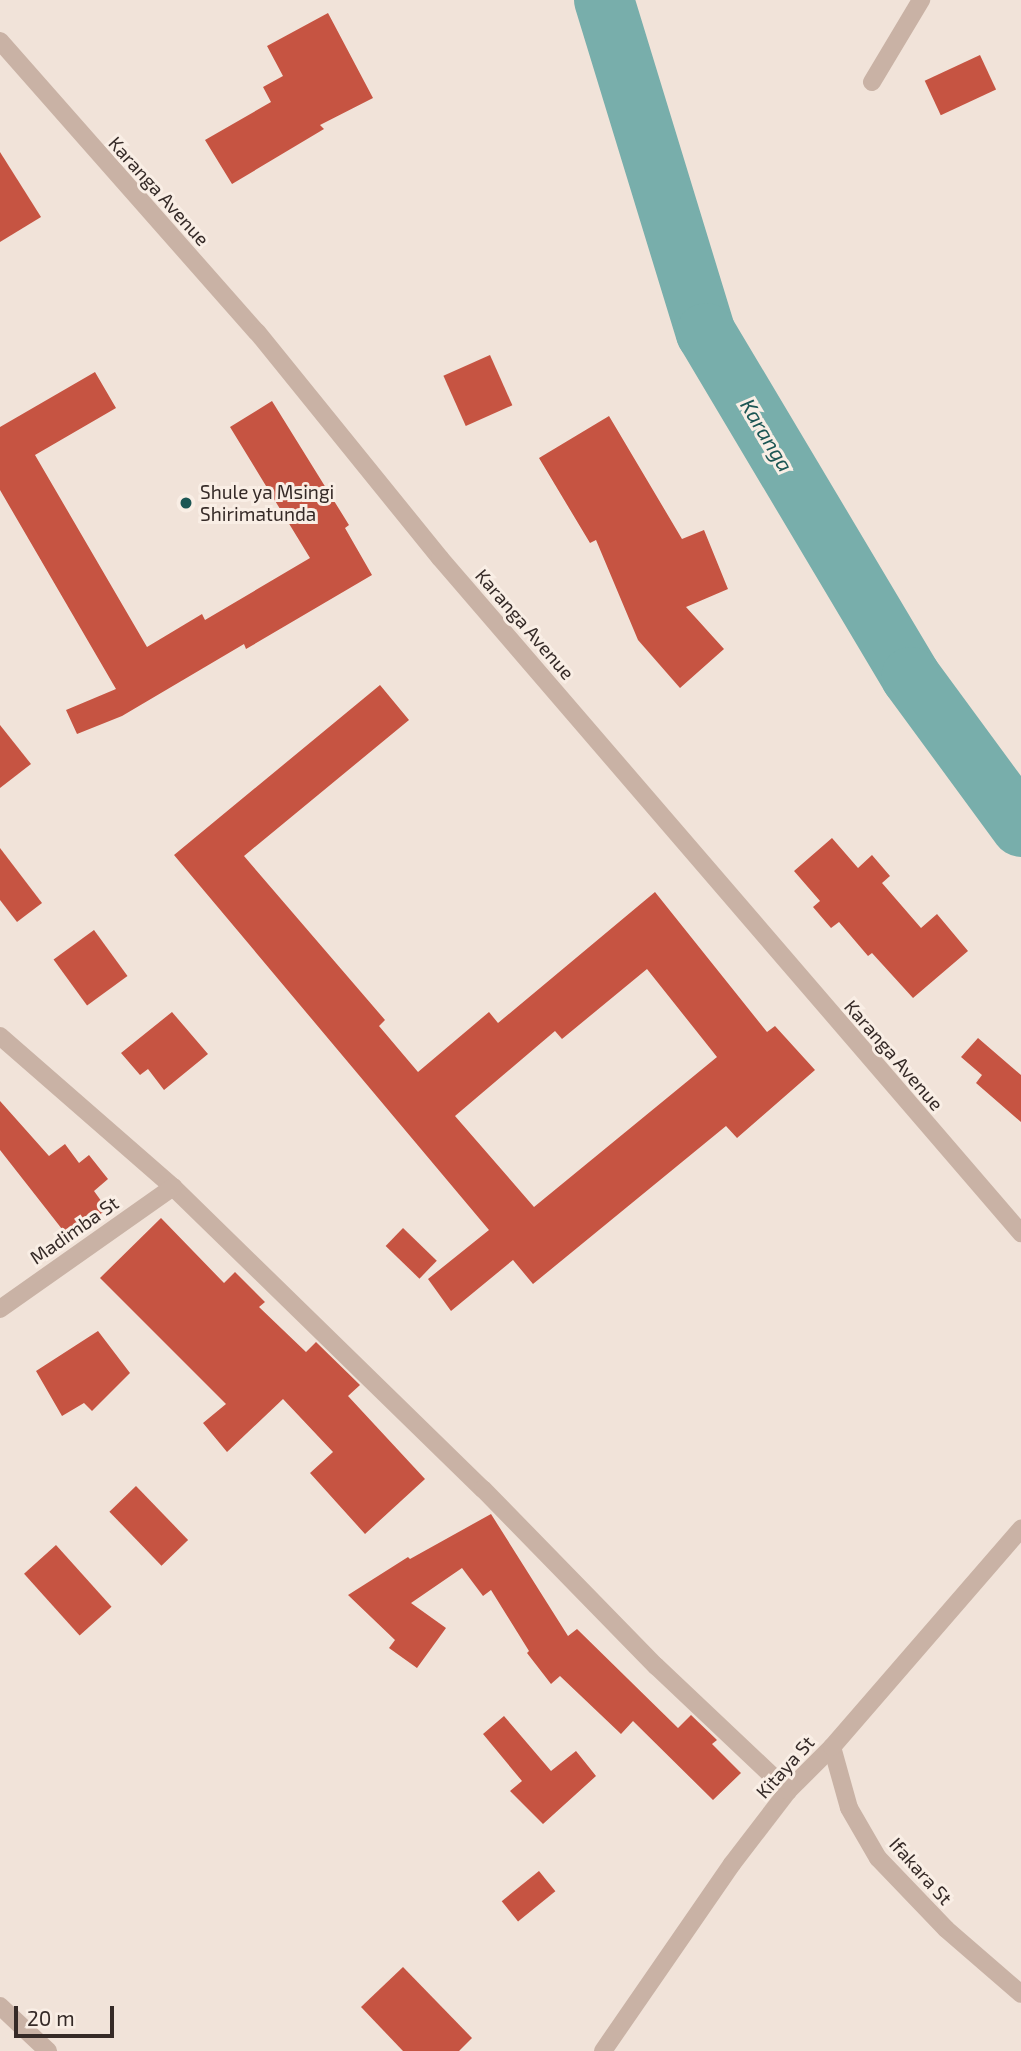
<!DOCTYPE html>
<style>
body{margin:0}
#map{position:relative;width:1021px;height:2051px;overflow:hidden;background:#f1e3d9;font-family:"Exo 2",sans-serif}
div>[style]{position:absolute}
.river>*{height:60px;margin:-30px;padding:0 30px;transform-origin:30px;border-radius:30px;background:#78aeab}
.building>*{inset:0;background:#c65442;transform-origin:0 0}
.street>*{height:18px;margin:-9px;padding:0 9px;transform-origin:9px;border-radius:9px;background:#c9b2a5}
.dots>*{width:19px;height:19px;translate:-50% -50%;box-sizing:border-box;border:4px solid #f9eee5;border-radius:50%}
span{translate:-50% -50%;white-space:nowrap;text-align:center;line-height:1.15;-webkit-text-stroke:6px #f9eee5;paint-order:stroke}
.street-label{font-size:19px;color:#352a27}
.poi-label{font-size:19px;color:#352a27}
.left{translate:0 -50%;text-align:left}
.water-label{font-size:21px;color:#1c5654;font-style:italic}
.scale{position:absolute;left:14px;top:2006px;width:100px;height:32px;box-sizing:border-box;border:4px solid #352a27;border-top:0;padding-left:9px;font-size:21px;line-height:24px;white-space:nowrap;color:#352a27;-webkit-text-stroke:5px #f9eee5;paint-order:stroke}
</style>
<div id="map">
<div class="river">
<div style="left:604px;top:0;width:348px;rotate:73deg"></div>
<div style="left:706px;top:333px;width:400px;rotate:59.2deg"></div>
<div style="left:911px;top:677px;width:186px;rotate:53.7deg"></div>
</div>
<div class="building">
<div style="clip-path:polygon(328px 13px,373px 98px,320px 125px,324px 129px,232px 184px,205px 140px,271px 102px,263px 87px,283px 76px,267px 46px)"></div>
<div style="left:980px;top:55px;width:38px;height:61px;rotate:65deg"></div>
<div style="clip-path:polygon(0 152px,41px 217px,0 242px)"></div>
<div style="left:490px;top:355px;width:55px;height:51px;rotate:66deg"></div>
<div style="clip-path:polygon(95px 372px,116px 408px,35px 455px,147px 647px,202px 614px,205px 620px,310px 558px,230px 427px,272px 401px,349px 525px,345px 528px,372px 575px,246px 649px,244px 644px,122px 716px,77px 734px,66px 710px,116px 689px,0 490px,0 427px)"></div>
<div style="clip-path:polygon(609px 416px,682px 539px,704px 530px,728px 589px,686px 607px,724px 649px,680px 688px,638px 640px,596px 540px,590px 543px,539px 458px)"></div>
<div style="clip-path:polygon(evenodd,380px 685px,409px 720px,244px 856px,385px 1020px,379px 1026px,418px 1072px,489px 1012px,498px 1023px,655px 892px,767px 1032px,775px 1026px,815px 1070px,737px 1138px,726px 1126px,533px 1284px,513px 1260px,451px 1311px,428px 1279px,489px 1230px,174px 855px,380px 685px,647px 969px,717px 1057px,534px 1207px,455px 1116px,555px 1031px,562px 1039px,647px 969px)"></div>
<div style="clip-path:polygon(0 725px,31px 764px,0 788px)"></div>
<div style="clip-path:polygon(832px 838px,858px 868px,872px 855px,890px 876px,882px 883px,921px 928px,937px 914px,968px 951px,913px 998px,872px 953px,868px 956px,839px 922px,831px 928px,813px 907px,820px 901px,794px 871px)"></div>
<div style="clip-path:polygon(0 848px,42px 903px,17px 922px,0 900px)"></div>
<div style="left:94px;top:930px;width:57px;height:50px;rotate:54deg"></div>
<div style="clip-path:polygon(172px 1012px,208px 1054px,164px 1090px,148px 1069px,140px 1075px,121px 1053px)"></div>
<div style="clip-path:polygon(978px 1038px,1021px 1075px,1021px 1122px,976px 1083px,982px 1075px,961px 1057px)"></div>
<div style="clip-path:polygon(0 1101px,49px 1156px,65px 1144px,79px 1163px,89px 1155px,108px 1179px,94px 1191px,107px 1209px,69px 1238px,0 1150px)"></div>
<div style="clip-path:polygon(161px 1218px,224px 1283px,235px 1272px,265px 1302px,259px 1307px,306px 1352px,316px 1342px,360px 1385px,348px 1396px,425px 1479px,365px 1534px,310px 1473px,333px 1452px,283px 1399px,227px 1452px,203px 1423px,226px 1404px,100px 1278px)"></div>
<div style="left:403px;top:1228px;width:47px;height:25px;rotate:44deg"></div>
<div style="clip-path:polygon(98px 1331px,130px 1373px,92px 1411px,84px 1403px,62px 1416px,36px 1371px)"></div>
<div style="left:136px;top:1486px;width:75px;height:37px;rotate:46deg"></div>
<div style="clip-path:polygon(491px 1514px,568px 1636px,577px 1629px,678px 1728px,691px 1715px,717px 1740px,712px 1744px,741px 1773px,713px 1800px,633px 1721px,621px 1734px,560px 1676px,551px 1684px,527px 1653px,529px 1651px,491px 1590px,483px 1596px,462px 1568px,411px 1603px,446px 1628px,417px 1668px,389px 1648px,395px 1640px,348px 1595px,408px 1557px,410px 1559px)"></div>
<div style="left:56px;top:1545px;width:83px;height:43px;rotate:48deg"></div>
<div style="clip-path:polygon(504px 1716px,551px 1771px,576px 1751px,596px 1776px,543px 1824px,510px 1791px,522px 1781px,483px 1734px)"></div>
<div style="left:539px;top:1871px;width:26px;height:48px;rotate:51deg"></div>
<div style="clip-path:polygon(403px 1967px,472px 2038px,459px 2051px,403px 2051px,361px 2007px)"></div>
</div>
<div class="street">
<div style="left:0;top:41px;width:388px;rotate:48.6deg"></div>
<div style="left:257px;top:332px;width:291px;rotate:51deg"></div>
<div style="left:440px;top:558px;width:891px;rotate:49.28deg"></div>
<div style="left:872px;top:82px;width:96px;rotate:-59.1deg"></div>
<div style="left:0;top:1036px;width:230px;rotate:41.1deg"></div>
<div style="left:173px;top:1187px;width:433px;rotate:44.3deg"></div>
<div style="left:483px;top:1489px;width:248px;rotate:45.7deg"></div>
<div style="left:656px;top:1666px;width:182px;rotate:43.4deg"></div>
<div style="left:0;top:1309px;width:212px;rotate:-35.2deg"></div>
<div style="left:832px;top:1747px;width:63px;rotate:74.4deg"></div>
<div style="left:849px;top:1808px;width:58px;rotate:59.9deg"></div>
<div style="left:878px;top:1858px;width:98px;rotate:46.2deg"></div>
<div style="left:946px;top:1929px;width:99px;rotate:40.9deg"></div>
<div style="left:0;top:2006px;width:66px;rotate:43.2deg"></div>
<div style="left:603px;top:2051px;width:227px;rotate:-55.4deg"></div>
<div style="left:732px;top:1864px;width:92px;rotate:-52.5deg"></div>
<div style="left:788px;top:1791px;width:62px;rotate:-45deg"></div>
<div style="left:832px;top:1747px;width:289px;rotate:-49.1deg"></div>
</div>
<div class="dots">
<div style="left:186px;top:503px;background:#1c5654"></div>
</div>
<div class="street-label">
<span style="left:159px;top:191px;rotate:48deg">Karanga Avenue</span>
<span style="left:525px;top:624px;rotate:49deg">Karanga Avenue</span>
<span style="left:894px;top:1055px;rotate:49deg">Karanga Avenue</span>
<span style="left:74px;top:1230px;rotate:-35deg">Madimba St</span>
<span style="left:785px;top:1767px;rotate:-48deg">Kitaya St</span>
<span style="left:921px;top:1871px;rotate:48deg">Ifakara St</span>
</div>
<div class="poi-label">
<span class="left" style="left:200px;top:503px">Shule ya Msingi<br>Shirimatunda</span>
</div>
<div class="water-label">
<span style="left:767px;top:435px;rotate:59deg">Karanga</span>
</div>
<div class="scale">20 m</div>
</div>
